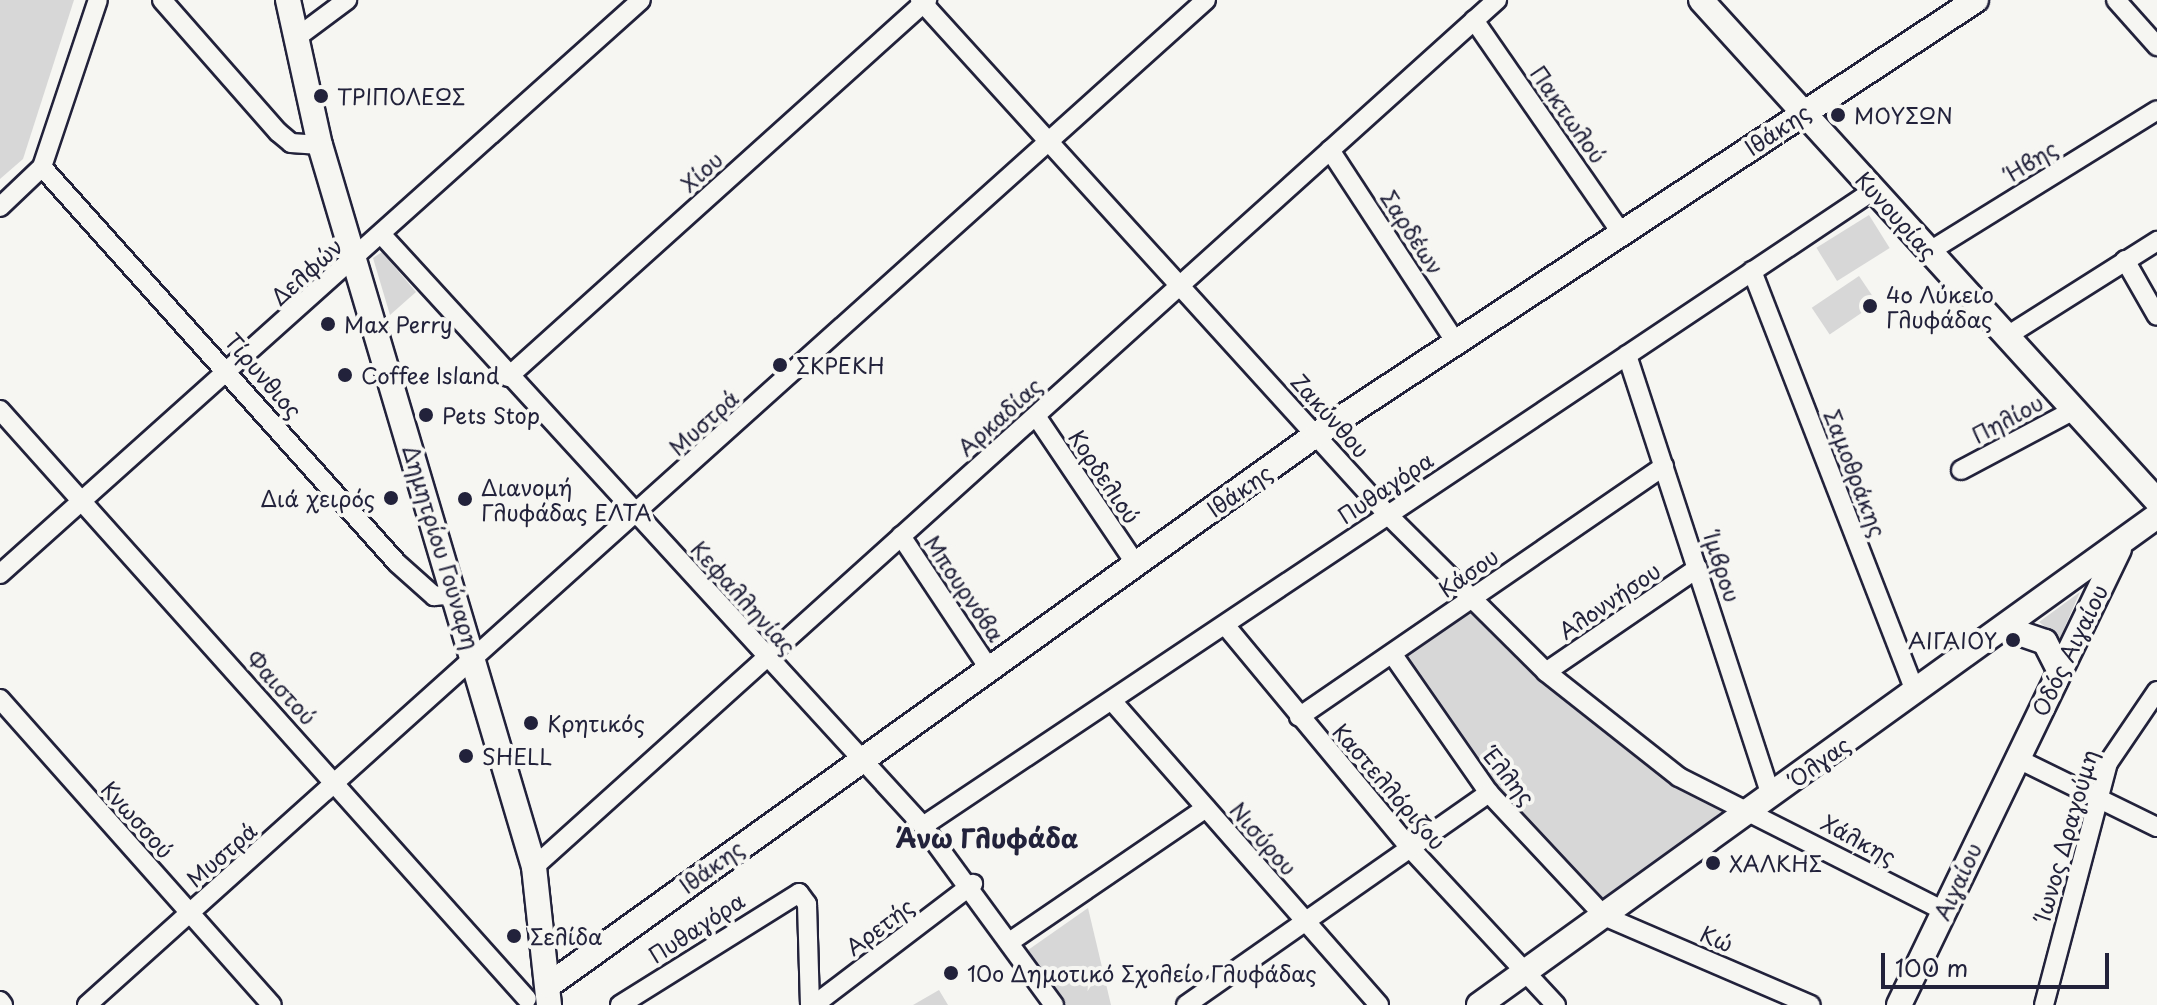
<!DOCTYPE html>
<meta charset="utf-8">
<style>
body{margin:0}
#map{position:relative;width:2157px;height:1005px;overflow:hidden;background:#f6f6f2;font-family:"Playpen Sans",sans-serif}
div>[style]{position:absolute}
.green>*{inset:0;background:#d7d7d7;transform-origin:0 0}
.roads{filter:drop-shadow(2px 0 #22223b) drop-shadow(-2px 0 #22223b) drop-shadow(0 2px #22223b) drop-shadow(0 -2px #22223b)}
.street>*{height:18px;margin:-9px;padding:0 9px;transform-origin:9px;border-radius:9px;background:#f6f6f2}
.secondary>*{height:24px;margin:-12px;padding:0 12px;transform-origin:12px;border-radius:12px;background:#f6f6f2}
.dots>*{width:22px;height:22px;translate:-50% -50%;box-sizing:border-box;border:4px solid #f6f6f2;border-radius:50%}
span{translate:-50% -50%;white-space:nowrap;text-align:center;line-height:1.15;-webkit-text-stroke:8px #f6f6f2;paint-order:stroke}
.poi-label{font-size:22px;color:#22223b}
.left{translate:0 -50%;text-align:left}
.right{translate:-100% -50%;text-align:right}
.street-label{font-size:22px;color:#22223b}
.quarter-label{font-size:26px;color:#22223b;font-weight:700}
.scale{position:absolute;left:1881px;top:953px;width:228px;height:36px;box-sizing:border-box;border:4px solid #22223b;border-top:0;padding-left:10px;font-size:24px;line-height:28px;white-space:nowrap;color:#22223b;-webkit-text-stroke:6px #f6f6f2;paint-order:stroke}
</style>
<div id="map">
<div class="green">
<div style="clip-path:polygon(0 0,74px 0,23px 159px,0 179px)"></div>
<div style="left:1869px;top:215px;width:39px;height:62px;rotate:58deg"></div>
<div style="clip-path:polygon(382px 252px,416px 292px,390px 315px,373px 258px)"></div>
<div style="left:1859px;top:276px;width:32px;height:57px;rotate:56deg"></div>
<div style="clip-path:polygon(2080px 592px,2060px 638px,2039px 622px)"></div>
<div style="clip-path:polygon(1470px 606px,1740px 814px,1609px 909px,1501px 794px,1402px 654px)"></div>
<div style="clip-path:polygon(1088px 908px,1111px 1005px,1062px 1005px,1028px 950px)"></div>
<div style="clip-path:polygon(939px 990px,948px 1005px,913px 1005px)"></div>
</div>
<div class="roads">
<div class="street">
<div style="left:162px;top:0;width:176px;rotate:48.7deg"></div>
<div style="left:278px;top:132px;width:17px;rotate:40deg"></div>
<div style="left:291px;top:143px;width:29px;rotate:4deg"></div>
<div style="left:920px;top:0;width:694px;rotate:47.74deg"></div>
<div style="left:1387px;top:514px;width:224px;rotate:44.8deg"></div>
<div style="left:1546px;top:672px;width:169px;rotate:38.3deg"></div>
<div style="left:1679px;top:777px;width:297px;rotate:26.8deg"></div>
<div style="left:2116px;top:0;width:62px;rotate:48.3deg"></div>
<div style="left:1474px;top:20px;width:262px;rotate:55.3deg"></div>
<div style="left:296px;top:38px;width:64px;rotate:-36.7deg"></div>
<div style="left:1330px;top:150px;width:228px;rotate:56.8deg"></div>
<div style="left:42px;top:167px;width:532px;rotate:48.12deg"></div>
<div style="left:397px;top:563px;width:50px;rotate:41.7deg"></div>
<div style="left:434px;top:596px;width:23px;rotate:-5deg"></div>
<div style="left:0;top:207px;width:58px;rotate:-43.6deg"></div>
<div style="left:42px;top:167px;width:176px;rotate:-71.5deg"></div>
<div style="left:381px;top:234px;width:803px;rotate:47.52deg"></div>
<div style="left:923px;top:826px;width:222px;rotate:53.8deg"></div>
<div style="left:1930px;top:251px;width:267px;rotate:-31.8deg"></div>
<div style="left:2125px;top:260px;width:64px;rotate:60.3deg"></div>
<div style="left:1752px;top:271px;width:451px;rotate:68.8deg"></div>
<div style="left:2007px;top:336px;width:178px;rotate:-32.3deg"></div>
<div style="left:1627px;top:355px;width:463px;rotate:71.9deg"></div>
<div style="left:508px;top:377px;width:564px;rotate:-41.98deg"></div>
<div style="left:0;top:410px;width:790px;rotate:48.18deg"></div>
<div style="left:1036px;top:416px;width:177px;rotate:56deg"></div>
<div style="left:1961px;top:470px;width:128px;rotate:-28deg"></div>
<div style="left:901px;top:536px;width:157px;rotate:56.4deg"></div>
<div style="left:0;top:574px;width:860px;rotate:-41.84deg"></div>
<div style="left:1225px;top:625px;width:291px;rotate:50.3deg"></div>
<div style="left:1411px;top:849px;width:213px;rotate:47.1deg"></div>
<div style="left:1393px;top:655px;width:168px;rotate:55.2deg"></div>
<div style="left:1489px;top:793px;width:168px;rotate:46.9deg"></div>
<div style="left:1604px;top:916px;width:225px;rotate:23.3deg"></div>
<div style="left:1546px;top:672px;width:184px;rotate:-34.4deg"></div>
<div style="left:0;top:699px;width:409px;rotate:48.4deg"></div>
<div style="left:1113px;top:702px;width:403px;rotate:48.7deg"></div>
<div style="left:1299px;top:717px;width:443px;rotate:-34.5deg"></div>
<div style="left:2016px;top:758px;width:157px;rotate:26.1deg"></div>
<div style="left:923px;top:826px;width:1144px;rotate:-33.77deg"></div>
<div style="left:534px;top:867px;width:1296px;rotate:-42deg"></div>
<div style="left:1011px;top:941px;width:236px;rotate:-34.3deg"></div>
<div style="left:0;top:1001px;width:5px;rotate:53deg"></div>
<div style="left:87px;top:1005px;width:1504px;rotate:-41.93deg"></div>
<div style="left:620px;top:1005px;width:211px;rotate:-32deg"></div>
<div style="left:799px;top:893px;width:14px;rotate:54deg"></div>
<div style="left:807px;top:904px;width:101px;rotate:88.3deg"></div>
<div style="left:814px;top:1005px;width:200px;rotate:-37.3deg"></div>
<div style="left:1186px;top:1005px;width:370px;rotate:-35deg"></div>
<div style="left:2044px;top:1005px;width:250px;rotate:-75.2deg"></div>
<div style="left:2108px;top:763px;width:87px;rotate:-55.8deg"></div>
</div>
<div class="secondary">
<div style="left:288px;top:0;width:148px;rotate:77.6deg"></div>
<div style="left:320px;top:145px;width:753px;rotate:73.49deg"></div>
<div style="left:534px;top:867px;width:139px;rotate:83.8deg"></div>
<div style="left:1701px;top:0;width:677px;rotate:47.69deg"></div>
<div style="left:2004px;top:628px;width:43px;rotate:18.9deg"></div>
<div style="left:2045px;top:642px;width:30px;rotate:63deg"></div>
<div style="left:549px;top:985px;width:945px;rotate:-35.66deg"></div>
<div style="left:1317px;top:434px;width:789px;rotate:-33.37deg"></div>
<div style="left:1479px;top:1005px;width:836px;rotate:-35.8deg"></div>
<div style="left:1899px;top:1005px;width:506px;rotate:-64.24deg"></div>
</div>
</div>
<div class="dots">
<div style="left:321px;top:96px;background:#22223b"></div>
<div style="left:1838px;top:115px;background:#22223b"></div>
<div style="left:1870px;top:306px;background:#22223b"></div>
<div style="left:328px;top:324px;background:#22223b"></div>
<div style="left:780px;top:365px;background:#22223b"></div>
<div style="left:345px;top:375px;background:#22223b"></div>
<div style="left:426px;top:415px;background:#22223b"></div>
<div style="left:391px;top:498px;background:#22223b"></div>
<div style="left:465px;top:499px;background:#22223b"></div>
<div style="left:2013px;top:640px;background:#22223b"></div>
<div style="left:531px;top:723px;background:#22223b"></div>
<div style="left:466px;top:756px;background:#22223b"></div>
<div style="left:1713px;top:863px;background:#22223b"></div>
<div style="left:514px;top:936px;background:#22223b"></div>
<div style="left:951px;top:973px;background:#22223b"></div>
</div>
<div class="poi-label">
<span class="left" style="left:337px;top:96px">ΤΡΙΠΟΛΕΩΣ</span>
<span class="left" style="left:1854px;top:115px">ΜΟΥΣΩΝ</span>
<span class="left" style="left:1886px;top:306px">4ο Λύκειο<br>Γλυφάδας</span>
<span class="left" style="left:344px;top:324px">Max Perry</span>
<span class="left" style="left:796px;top:365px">ΣΚΡΕΚΗ</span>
<span class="left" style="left:361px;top:375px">Coffee Island</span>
<span class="left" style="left:442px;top:415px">Pets Stop</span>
<span class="left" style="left:481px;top:499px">Διανομή<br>Γλυφάδας ΕΛΤΑ</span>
<span class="right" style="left:375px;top:498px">Διά χειρός</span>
<span class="right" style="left:1997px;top:640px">ΑΙΓΑΙΟΥ</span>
<span class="left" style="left:547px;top:723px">Κρητικός</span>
<span class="left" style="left:482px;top:756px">SHELL</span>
<span class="left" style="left:1729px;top:863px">ΧΑΛΚΗΣ</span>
<span class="left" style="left:530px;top:936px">Σελίδα</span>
<span class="left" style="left:967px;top:973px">10o Δημοτικό Σχολείο Γλυφάδας</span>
</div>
<div class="street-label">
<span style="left:1569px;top:114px;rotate:55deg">Πακτωλού</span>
<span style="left:1777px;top:129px;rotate:-34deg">Ιθάκης</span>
<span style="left:2031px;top:160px;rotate:-32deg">Ήβης</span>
<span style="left:701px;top:171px;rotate:-42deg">Χίου</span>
<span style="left:1897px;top:215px;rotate:48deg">Κυνουρίας</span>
<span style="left:1413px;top:232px;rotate:57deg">Σαρδέων</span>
<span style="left:306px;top:271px;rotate:-42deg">Δελφών</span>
<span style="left:264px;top:375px;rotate:49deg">Τίρυνθιος</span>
<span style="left:1331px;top:415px;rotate:48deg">Ζακύνθου</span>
<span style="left:999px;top:416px;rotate:-42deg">Αρκαδίας</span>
<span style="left:2007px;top:418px;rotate:-28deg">Πηλίου</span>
<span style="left:703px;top:422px;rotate:-42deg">Μυστρά</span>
<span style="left:1856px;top:473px;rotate:69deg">Σαμοθράκης</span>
<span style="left:1105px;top:476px;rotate:56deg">Κορδελιού</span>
<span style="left:1385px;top:487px;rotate:-34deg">Πυθαγόρα</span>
<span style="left:1239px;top:490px;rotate:-35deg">Ιθάκης</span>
<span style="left:442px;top:547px;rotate:73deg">Δημητρίου Γούναρη</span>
<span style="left:1723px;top:567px;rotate:72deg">Ίμβρου</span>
<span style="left:1468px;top:572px;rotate:-35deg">Κάσου</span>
<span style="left:965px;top:588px;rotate:56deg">Μπουρνόβα</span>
<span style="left:744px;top:597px;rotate:48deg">Κεφαλληνίας</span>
<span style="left:1609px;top:600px;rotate:-34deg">Αλοννήσου</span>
<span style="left:2069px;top:650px;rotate:-64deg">Οδóς Αιγαίου</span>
<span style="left:282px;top:687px;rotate:48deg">Φαιστού</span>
<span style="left:1819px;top:761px;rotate:-36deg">Όλγας</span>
<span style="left:1510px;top:776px;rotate:51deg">Έλλης</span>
<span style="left:1390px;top:786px;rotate:49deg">Καστελλόριζου</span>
<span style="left:138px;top:819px;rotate:48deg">Κνωσσού</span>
<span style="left:2065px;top:835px;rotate:-74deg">Ίωνος Δραγούμη</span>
<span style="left:1264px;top:838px;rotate:49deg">Νισύρου</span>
<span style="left:1859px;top:839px;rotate:28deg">Χάλκης</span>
<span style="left:221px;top:854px;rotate:-41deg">Μυστρά</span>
<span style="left:711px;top:866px;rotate:-36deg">Ιθάκης</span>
<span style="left:1957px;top:881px;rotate:-65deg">Αιγαίου</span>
<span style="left:879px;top:926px;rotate:-37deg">Αρετής</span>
<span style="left:696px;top:927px;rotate:-33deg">Πυθαγόρα</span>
<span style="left:1717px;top:938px;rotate:23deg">Κώ</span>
</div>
<div class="quarter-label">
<span style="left:987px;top:838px">Άνω Γλυφάδα</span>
</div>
<div class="scale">100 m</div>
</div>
